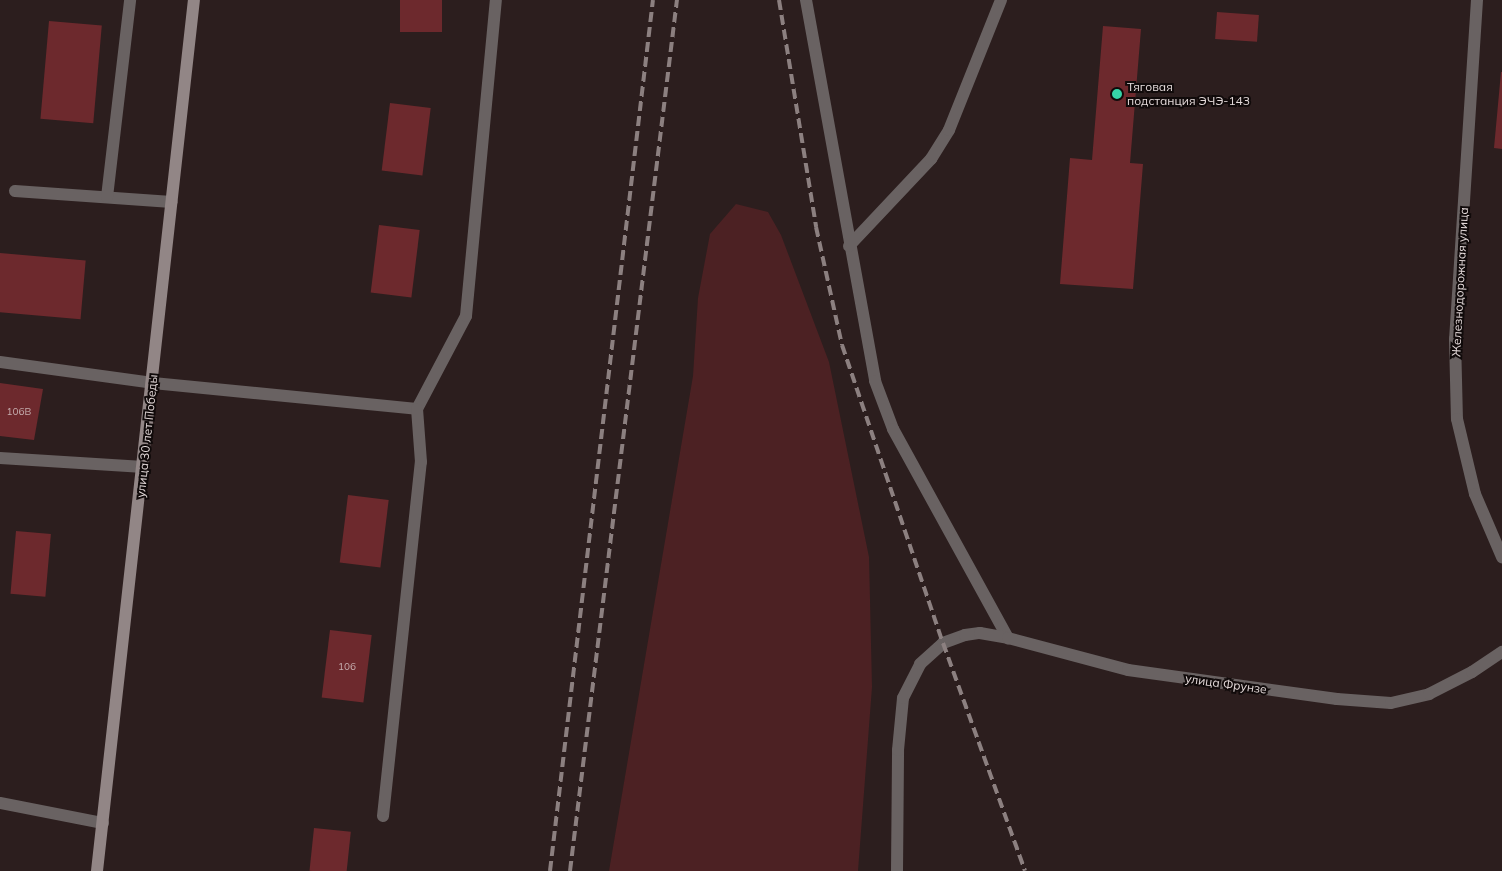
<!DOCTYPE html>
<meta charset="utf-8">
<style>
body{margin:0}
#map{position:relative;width:1502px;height:871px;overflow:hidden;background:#2c1e1e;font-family:Mulish,sans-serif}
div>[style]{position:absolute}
.green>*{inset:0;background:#4c2123}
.building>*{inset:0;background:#6d292d;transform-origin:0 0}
.service>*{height:12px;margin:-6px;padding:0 6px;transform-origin:6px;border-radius:6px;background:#696262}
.minor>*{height:12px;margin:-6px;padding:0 6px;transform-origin:6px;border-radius:6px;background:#696262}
.tertiary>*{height:12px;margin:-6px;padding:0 6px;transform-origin:6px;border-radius:6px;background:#696262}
.secondary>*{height:12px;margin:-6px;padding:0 6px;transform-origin:6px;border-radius:6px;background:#928686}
.rail>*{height:4px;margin-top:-2px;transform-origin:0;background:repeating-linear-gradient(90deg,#8c8080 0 10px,transparent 0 15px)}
.dots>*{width:14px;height:14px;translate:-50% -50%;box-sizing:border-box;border:2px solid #100a0a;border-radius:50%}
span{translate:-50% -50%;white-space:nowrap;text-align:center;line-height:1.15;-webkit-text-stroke:4px #100a0a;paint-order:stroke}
.number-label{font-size:10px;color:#c6aeaf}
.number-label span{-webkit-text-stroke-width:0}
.poi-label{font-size:12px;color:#e4dada}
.left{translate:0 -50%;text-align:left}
.street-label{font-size:12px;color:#e4dada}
</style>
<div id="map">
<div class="green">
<div style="clip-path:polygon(736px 204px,768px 212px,781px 235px,829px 362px,869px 557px,872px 687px,858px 871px,609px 871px,693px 376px,698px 298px,710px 234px)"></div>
</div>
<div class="building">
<div style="left:400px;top:0;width:42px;height:32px"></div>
<div style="left:1217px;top:12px;width:42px;height:27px;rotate:4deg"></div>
<div style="left:49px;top:21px;width:53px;height:98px;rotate:5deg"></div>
<div style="clip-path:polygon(1103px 26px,1141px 29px,1130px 163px,1143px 164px,1133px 289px,1060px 284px,1070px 158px,1092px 160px)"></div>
<div style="clip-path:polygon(1501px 72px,1502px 72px,1502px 149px,1494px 148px)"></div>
<div style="left:390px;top:103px;width:41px;height:68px;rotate:7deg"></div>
<div style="left:379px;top:225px;width:41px;height:68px;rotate:7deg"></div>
<div style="left:0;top:253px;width:86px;height:59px;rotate:5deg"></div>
<div style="clip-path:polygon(0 383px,43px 389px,34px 440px,0 436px)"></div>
<div style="left:348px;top:495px;width:41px;height:68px;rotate:7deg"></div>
<div style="left:16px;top:531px;width:35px;height:63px;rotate:5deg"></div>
<div style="left:330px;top:630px;width:42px;height:68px;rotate:7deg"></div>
<div style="left:314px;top:828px;width:37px;height:43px;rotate:6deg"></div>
</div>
<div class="service">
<div style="left:806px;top:0;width:387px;rotate:79.7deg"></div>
<div style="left:875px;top:381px;width:51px;rotate:69.4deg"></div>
<div style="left:893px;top:429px;width:239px;rotate:61.2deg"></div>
<div style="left:15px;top:191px;width:157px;rotate:4deg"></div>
<div style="left:107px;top:197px;width:198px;rotate:-83.3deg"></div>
<div style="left:849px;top:246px;width:120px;rotate:-46.7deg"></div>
<div style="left:931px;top:159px;width:34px;rotate:-58deg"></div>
<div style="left:949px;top:130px;width:140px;rotate:-68.2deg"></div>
<div style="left:0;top:362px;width:154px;rotate:7.8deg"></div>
<div style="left:153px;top:383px;width:265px;rotate:5.6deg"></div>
<div style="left:417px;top:409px;width:105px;rotate:-62.2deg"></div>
<div style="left:466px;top:316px;width:317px;rotate:-84.6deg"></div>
<div style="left:0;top:458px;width:144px;rotate:3.6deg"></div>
<div style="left:383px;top:816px;width:356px;rotate:-83.9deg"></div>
<div style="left:421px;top:462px;width:53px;rotate:-94.3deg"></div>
</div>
<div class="minor">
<div style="left:1477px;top:0;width:340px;rotate:93.7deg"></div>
<div style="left:1455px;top:339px;width:80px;rotate:88.6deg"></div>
<div style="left:1457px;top:419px;width:77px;rotate:76.5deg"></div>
<div style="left:1475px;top:494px;width:69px;rotate:66.8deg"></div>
<div style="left:0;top:803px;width:105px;rotate:11deg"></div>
</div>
<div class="tertiary">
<div style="left:897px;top:871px;width:121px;rotate:-89.5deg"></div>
<div style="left:898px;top:750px;width:52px;rotate:-84.5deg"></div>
<div style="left:903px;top:698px;width:38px;rotate:-63deg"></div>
<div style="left:920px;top:664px;width:31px;rotate:-42deg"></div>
<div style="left:943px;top:643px;width:23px;rotate:-20deg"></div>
<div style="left:965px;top:635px;width:15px;rotate:-8deg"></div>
<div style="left:980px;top:633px;width:28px;rotate:10deg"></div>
<div style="left:1008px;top:638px;width:124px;rotate:14.9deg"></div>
<div style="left:1128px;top:670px;width:211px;rotate:7.9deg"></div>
<div style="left:1337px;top:699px;width:54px;rotate:4.2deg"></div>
<div style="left:1391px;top:703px;width:39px;rotate:-13deg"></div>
<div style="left:1429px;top:694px;width:48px;rotate:-27.1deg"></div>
<div style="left:1472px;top:672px;width:36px;rotate:-34deg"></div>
</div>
<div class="secondary">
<div style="left:97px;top:871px;width:876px;rotate:-83.65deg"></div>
</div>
<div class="rail">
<div style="left:779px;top:0;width:230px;rotate:80.7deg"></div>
<div style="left:816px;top:227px;width:121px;rotate:77.6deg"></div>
<div style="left:842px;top:345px;width:315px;rotate:71.3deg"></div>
<div style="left:943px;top:643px;width:242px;rotate:70.2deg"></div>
<div style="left:550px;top:871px;width:877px;rotate:-83.26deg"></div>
<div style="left:570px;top:871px;width:878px;rotate:-83deg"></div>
</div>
<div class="dots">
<div style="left:1117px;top:94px;background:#35d4a7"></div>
</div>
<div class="number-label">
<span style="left:19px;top:412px">106В</span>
<span style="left:347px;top:667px">106</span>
</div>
<div class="poi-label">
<span class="left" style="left:1127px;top:94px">Тяговая<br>подстанция ЭЧЭ-143</span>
</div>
<div class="street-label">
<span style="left:1460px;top:282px;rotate:-87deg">Железнодорожная улица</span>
<span style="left:147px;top:436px;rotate:-84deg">улица 30 лет Победы</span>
<span style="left:1226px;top:684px;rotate:8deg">улица Фрунзе</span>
</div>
</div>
